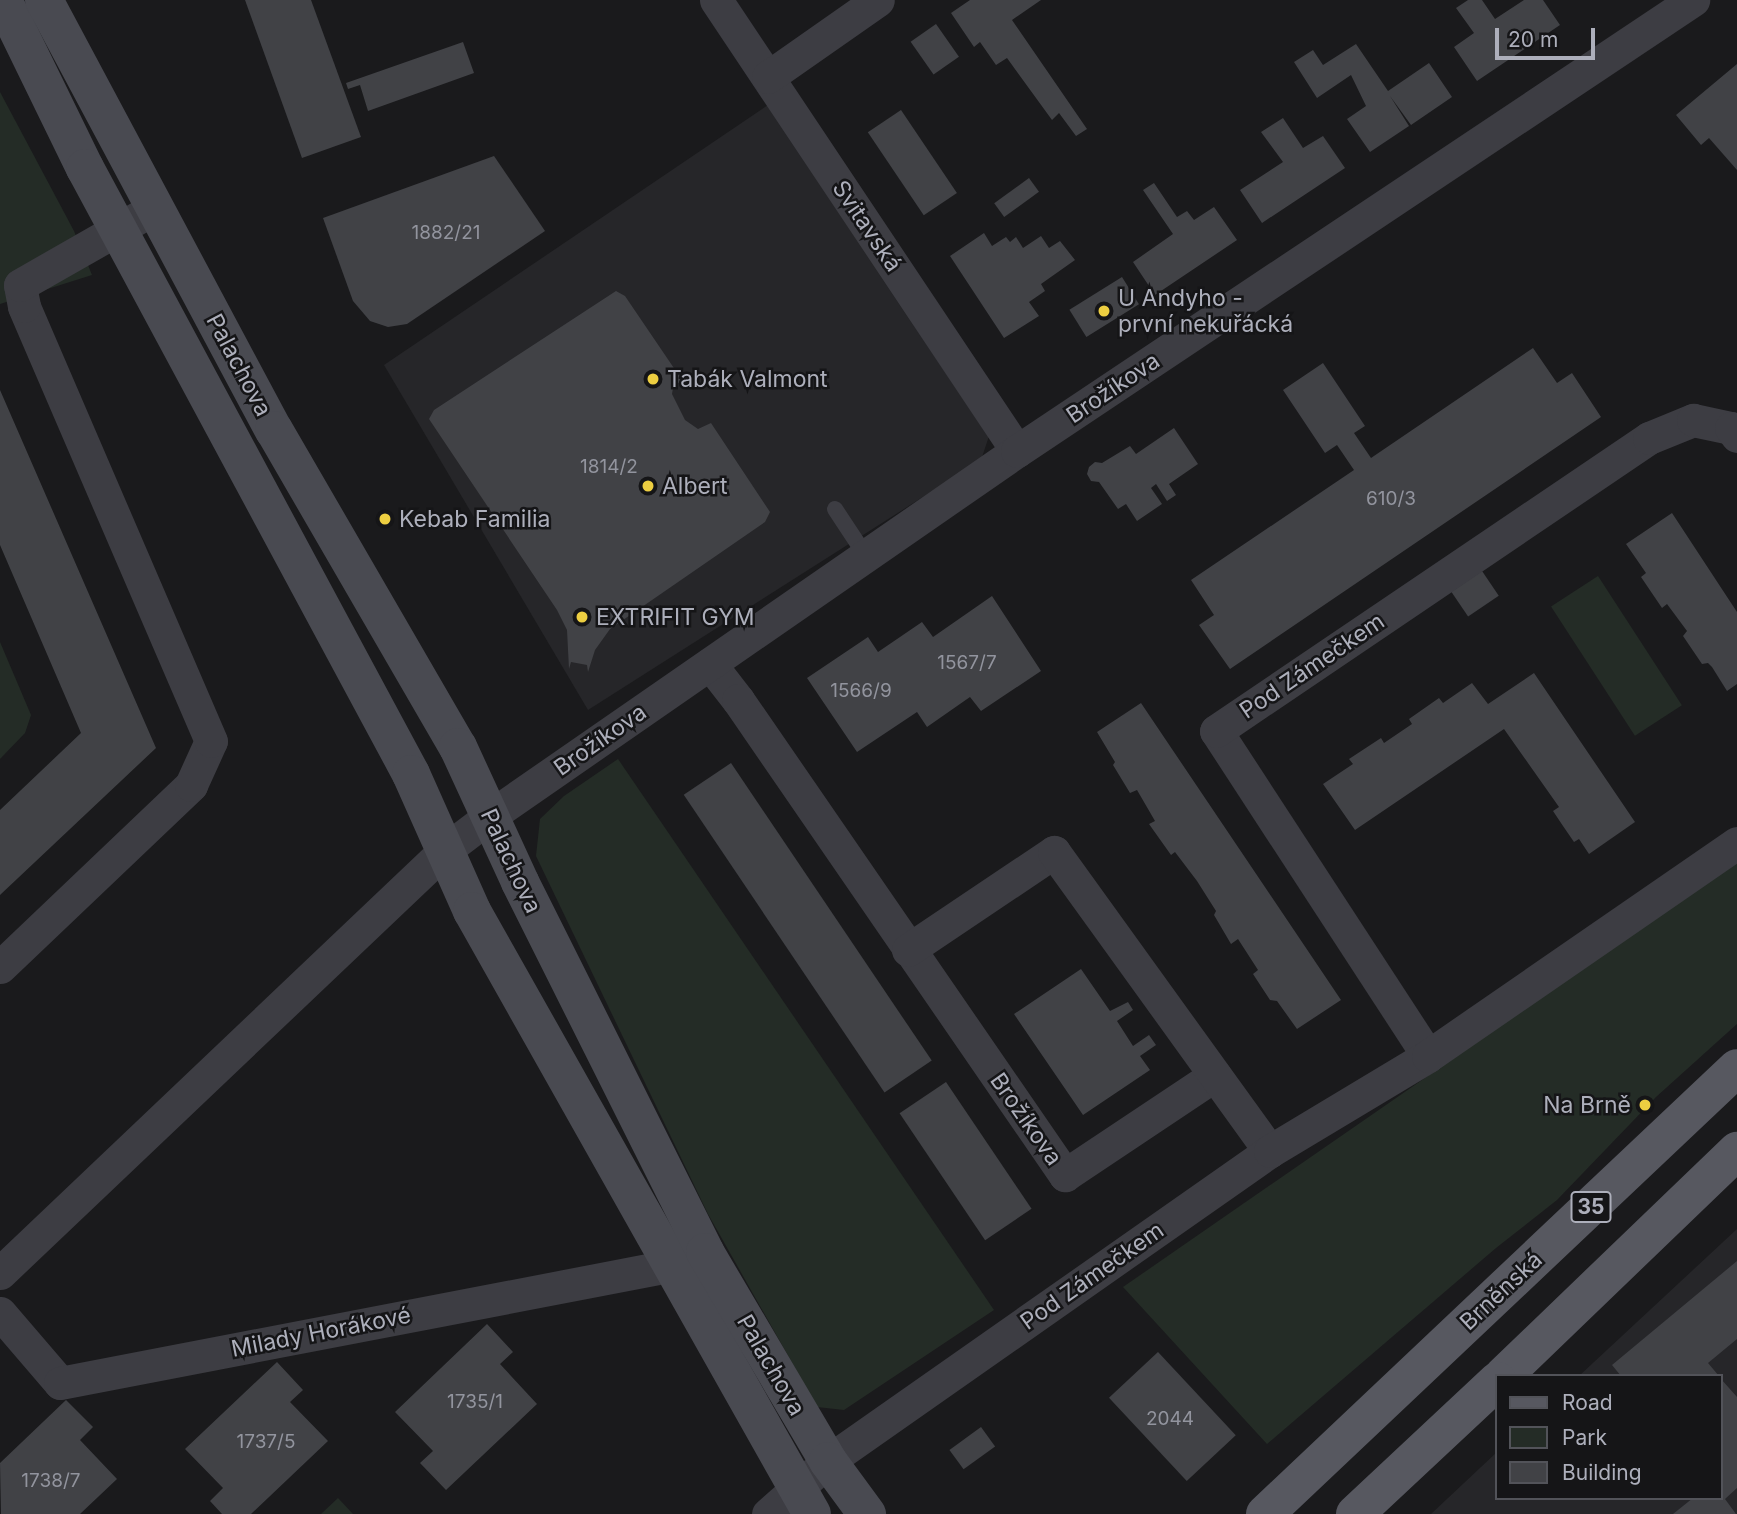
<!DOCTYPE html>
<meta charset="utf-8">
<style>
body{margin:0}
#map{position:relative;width:1737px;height:1514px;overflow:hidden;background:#1a1a1c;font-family:Inter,sans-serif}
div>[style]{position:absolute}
.built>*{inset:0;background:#262629}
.green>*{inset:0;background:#242c26;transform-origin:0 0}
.building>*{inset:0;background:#414246;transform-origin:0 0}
.lane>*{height:16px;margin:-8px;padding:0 8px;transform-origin:8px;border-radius:8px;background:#3d3d43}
.street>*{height:33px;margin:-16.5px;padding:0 16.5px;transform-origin:16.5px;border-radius:16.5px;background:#3d3d43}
.secondary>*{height:38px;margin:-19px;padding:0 19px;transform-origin:19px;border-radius:19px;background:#494a51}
.primary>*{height:38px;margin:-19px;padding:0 19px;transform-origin:19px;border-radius:19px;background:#575860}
.dots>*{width:19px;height:19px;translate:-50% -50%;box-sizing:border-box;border:4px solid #151517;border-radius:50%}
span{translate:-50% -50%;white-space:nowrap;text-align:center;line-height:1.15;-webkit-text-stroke:5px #151517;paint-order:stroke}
.number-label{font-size:19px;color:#92949e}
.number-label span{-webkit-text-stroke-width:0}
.shield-label span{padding:2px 5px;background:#151517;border:2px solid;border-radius:5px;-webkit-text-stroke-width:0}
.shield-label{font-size:21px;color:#adafbb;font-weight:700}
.street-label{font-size:23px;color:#adafbb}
.poi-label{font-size:23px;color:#adafbb}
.left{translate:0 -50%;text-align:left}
.right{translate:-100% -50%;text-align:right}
.legend{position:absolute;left:1495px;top:1374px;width:228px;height:126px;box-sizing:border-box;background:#151517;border:2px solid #525359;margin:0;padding:9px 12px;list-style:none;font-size:21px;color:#adafbb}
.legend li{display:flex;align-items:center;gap:14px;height:35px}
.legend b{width:35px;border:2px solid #525359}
.scale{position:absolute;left:1495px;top:28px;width:100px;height:32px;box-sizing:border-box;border:4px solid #adafbb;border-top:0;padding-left:9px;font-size:21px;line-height:24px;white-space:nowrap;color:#adafbb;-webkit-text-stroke:5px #151517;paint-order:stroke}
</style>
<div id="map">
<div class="built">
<div style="clip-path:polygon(768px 105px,989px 436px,981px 460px,588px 710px,384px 365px)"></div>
<div style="clip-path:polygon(1737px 1229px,1737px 1514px,1431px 1514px,1497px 1452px,1497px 1498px,1721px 1498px,1721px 1376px,1579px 1376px)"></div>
</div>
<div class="green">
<div style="clip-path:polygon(0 92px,74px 231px,92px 275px,0 304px)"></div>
<div style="left:1598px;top:576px;width:154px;height:56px;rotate:57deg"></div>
<div style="clip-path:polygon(0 642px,31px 715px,25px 733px,0 759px)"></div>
<div style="clip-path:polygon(618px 759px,994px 1310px,844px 1410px,817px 1407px,708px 1214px,536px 856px,540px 819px,564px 796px)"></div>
<div style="clip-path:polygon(1737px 862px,1737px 1024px,1656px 1097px,1557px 1200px,1496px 1248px,1267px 1444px,1123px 1287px)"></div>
<div style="clip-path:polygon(338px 1498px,353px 1514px,321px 1514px)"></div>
</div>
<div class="building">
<div style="clip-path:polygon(245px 0,311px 0,361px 137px,302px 158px)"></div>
<div style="clip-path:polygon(970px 0,1041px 0,1012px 20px,1087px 129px,1076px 136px,1059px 113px,1052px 120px,1007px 58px,996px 65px,980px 42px,974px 47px,951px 13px)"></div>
<div style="clip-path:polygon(1468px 0,1482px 0,1495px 19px,1524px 0,1543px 0,1560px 25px,1477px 81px,1454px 47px,1474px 33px,1456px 8px)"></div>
<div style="left:936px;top:24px;width:40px;height:31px;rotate:55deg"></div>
<div style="clip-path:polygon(463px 42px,474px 73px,368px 111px,360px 85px,348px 89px,346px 83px)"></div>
<div style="clip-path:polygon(1356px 44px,1388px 91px,1429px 63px,1452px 97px,1411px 125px,1390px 96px,1409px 126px,1370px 152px,1347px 119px,1366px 106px,1351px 75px,1317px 98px,1294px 62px,1313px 50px,1323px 65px)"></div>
<div style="clip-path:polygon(1737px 64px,1737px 170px,1709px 138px,1701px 145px,1676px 115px)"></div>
<div style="left:901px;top:110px;width:100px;height:40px;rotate:56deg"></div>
<div style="clip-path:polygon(1283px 118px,1303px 148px,1323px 136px,1345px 168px,1262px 223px,1240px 190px,1283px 162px,1261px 132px)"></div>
<div style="clip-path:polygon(494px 156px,545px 231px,407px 324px,388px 327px,370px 321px,353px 301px,323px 218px)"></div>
<div style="left:1029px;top:178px;width:17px;height:43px;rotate:54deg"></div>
<div style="clip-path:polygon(1154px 183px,1177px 217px,1187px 211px,1194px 220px,1214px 207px,1237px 240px,1155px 295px,1133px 262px,1173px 234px,1143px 190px)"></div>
<div style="clip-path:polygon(984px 233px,992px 246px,1006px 237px,1010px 242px,1016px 237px,1023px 248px,1041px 236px,1049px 248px,1060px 241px,1075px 260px,1041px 284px,1045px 291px,1029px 302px,1039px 316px,1004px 338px,950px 256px)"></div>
<div style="left:1122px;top:277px;width:32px;height:62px;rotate:58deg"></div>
<div style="clip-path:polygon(616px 291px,625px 296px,682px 380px,673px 388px,672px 394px,685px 420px,698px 429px,711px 423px,770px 512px,765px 522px,610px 629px,595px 650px,588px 672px,587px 665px,571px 662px,569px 669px,567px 630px,557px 610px,429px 419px,434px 410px)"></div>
<div style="clip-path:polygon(1533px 348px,1557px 383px,1572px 373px,1601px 417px,1230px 669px,1199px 625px,1214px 615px,1191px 580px,1354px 470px,1337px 445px,1325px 453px,1283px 390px,1323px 363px,1365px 426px,1354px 433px,1371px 458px)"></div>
<div style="clip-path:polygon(0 390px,156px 748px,0 895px,0 810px,81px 733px,0 545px)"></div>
<div style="clip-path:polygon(1174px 428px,1198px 464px,1169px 484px,1176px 495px,1167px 501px,1156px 484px,1151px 488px,1162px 504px,1137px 521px,1126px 504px,1118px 509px,1099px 482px,1091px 481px,1087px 474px,1089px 467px,1095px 462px,1102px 463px,1130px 446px,1136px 454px)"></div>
<div style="clip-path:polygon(1672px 513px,1737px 612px,1737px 684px,1727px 691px,1712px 667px,1708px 663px,1702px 664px,1683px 636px,1687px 631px,1667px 604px,1662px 608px,1641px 577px,1646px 573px,1626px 544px)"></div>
<div style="left:1482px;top:571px;width:30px;height:37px;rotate:56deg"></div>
<div style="clip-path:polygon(992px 596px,1041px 671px,981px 711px,970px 697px,927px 727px,917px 712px,857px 752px,807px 678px,868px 637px,878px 652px,922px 622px,933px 637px)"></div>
<div style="clip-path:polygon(1534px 673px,1635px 822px,1589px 854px,1579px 839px,1574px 842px,1563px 826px,1553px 811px,1559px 807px,1504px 729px,1355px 830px,1323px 784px,1353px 764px,1349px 759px,1381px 738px,1384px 743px,1412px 724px,1409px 719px,1439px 698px,1443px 703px,1472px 683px,1488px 704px)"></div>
<div style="clip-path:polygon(1141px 703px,1341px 1000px,1297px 1029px,1277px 1001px,1270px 1000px,1253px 974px,1258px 970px,1238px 939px,1231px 944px,1214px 915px,1216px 911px,1197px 881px,1175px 852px,1171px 855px,1149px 824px,1155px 821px,1137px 790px,1130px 793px,1113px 765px,1115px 762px,1097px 732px)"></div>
<div style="left:731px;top:763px;width:359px;height:57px;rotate:56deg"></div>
<div style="clip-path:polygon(1081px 969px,1110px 1011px,1128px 1002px,1133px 1010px,1117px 1021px,1133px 1046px,1149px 1035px,1156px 1045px,1140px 1056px,1150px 1070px,1083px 1115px,1014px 1014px)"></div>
<div style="left:946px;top:1082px;width:153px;height:56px;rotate:56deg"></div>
<div style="clip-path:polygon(1737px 1261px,1737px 1339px,1708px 1363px,1719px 1376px,1621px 1376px,1612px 1365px)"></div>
<div style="clip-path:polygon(487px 1324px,513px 1352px,500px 1364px,537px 1404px,446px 1490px,420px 1463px,433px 1451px,395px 1412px)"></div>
<div style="left:1158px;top:1352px;width:114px;height:67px;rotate:47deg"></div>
<div style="clip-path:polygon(277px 1362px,303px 1390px,290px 1402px,328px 1441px,251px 1514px,222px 1514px,210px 1501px,223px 1488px,185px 1449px)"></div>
<div style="clip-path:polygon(1721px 1379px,1737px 1397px,1737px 1488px,1725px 1499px,1736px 1514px,1673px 1514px,1693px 1498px,1721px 1498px)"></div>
<div style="clip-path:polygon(66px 1400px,93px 1427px,80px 1440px,117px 1479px,80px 1514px,1px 1514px,0 1463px)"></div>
<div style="left:981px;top:1427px;width:24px;height:39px;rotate:54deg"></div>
</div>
<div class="lane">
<div style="left:835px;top:509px;width:56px;rotate:56.6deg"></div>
</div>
<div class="street">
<div style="left:716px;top:0;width:542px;rotate:56.28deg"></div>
<div style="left:768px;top:77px;width:134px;rotate:-35deg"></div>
<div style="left:710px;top:664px;width:46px;rotate:52.1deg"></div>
<div style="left:738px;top:700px;width:577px;rotate:55.46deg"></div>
<div style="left:1065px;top:1175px;width:180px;rotate:-33.7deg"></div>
<div style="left:908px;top:950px;width:176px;rotate:-33.9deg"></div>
<div style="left:1054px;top:852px;width:369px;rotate:54.2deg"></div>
<div style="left:0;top:967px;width:264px;rotate:-43.6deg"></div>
<div style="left:191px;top:785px;width:48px;rotate:-65.6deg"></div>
<div style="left:211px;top:741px;width:473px;rotate:-113.3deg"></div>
<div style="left:24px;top:306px;width:21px;rotate:-101deg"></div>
<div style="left:20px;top:285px;width:155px;rotate:-29.7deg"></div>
<div style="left:1428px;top:1056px;width:388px;rotate:-123.1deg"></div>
<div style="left:1216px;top:731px;width:523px;rotate:-34.09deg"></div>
<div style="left:1649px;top:438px;width:48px;rotate:-22.2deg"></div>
<div style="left:1693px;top:420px;width:39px;rotate:12deg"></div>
<div style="left:1731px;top:428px;width:10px;rotate:53deg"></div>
<div style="left:0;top:1273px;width:613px;rotate:-43.54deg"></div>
<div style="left:444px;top:851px;width:58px;rotate:-37.3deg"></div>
<div style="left:490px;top:816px;width:641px;rotate:-34.71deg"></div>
<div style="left:1017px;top:451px;width:813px;rotate:-33.71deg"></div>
<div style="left:0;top:1313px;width:92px;rotate:49.4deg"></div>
<div style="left:60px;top:1383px;width:625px;rotate:-10.88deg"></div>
<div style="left:768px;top:1514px;width:80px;rotate:-41.5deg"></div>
<div style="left:828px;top:1461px;width:540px;rotate:-35.04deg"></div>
<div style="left:1270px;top:1151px;width:184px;rotate:-31deg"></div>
<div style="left:1428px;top:1056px;width:375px;rotate:-34.6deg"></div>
</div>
<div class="secondary">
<div style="left:3px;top:0;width:187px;rotate:64deg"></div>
<div style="left:85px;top:168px;width:688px;rotate:61.72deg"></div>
<div style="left:411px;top:774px;width:150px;rotate:66deg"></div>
<div style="left:472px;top:911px;width:692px;rotate:60.58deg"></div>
<div style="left:44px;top:0;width:488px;rotate:61.9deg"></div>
<div style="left:274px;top:430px;width:367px;rotate:59.9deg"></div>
<div style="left:458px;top:747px;width:149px;rotate:65.3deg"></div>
<div style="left:520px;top:882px;width:414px;rotate:63.4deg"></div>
<div style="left:705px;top:1252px;width:243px;rotate:59.5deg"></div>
<div style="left:828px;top:1461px;width:66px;rotate:53.7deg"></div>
</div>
<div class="primary">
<div style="left:1503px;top:1376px;width:325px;rotate:-43.9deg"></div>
<div style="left:1265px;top:1514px;width:649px;rotate:-43.38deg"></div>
<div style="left:1355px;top:1514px;width:195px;rotate:-43.1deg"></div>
</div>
<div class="dots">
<div style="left:1104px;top:311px;background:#edce41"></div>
<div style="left:653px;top:379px;background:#edce41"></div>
<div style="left:648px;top:486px;background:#edce41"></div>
<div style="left:385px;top:519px;background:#edce41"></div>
<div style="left:582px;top:617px;background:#edce41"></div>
<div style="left:1645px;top:1105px;background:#edce41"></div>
</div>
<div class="number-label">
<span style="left:446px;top:233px">1882/21</span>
<span style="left:609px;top:467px">1814/2</span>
<span style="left:1391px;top:499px">610/3</span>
<span style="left:967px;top:663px">1567/7</span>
<span style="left:861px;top:691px">1566/9</span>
<span style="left:475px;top:1402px">1735/1</span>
<span style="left:1170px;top:1419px">2044</span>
<span style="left:266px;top:1442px">1737/5</span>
<span style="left:51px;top:1481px">1738/7</span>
</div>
<div class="shield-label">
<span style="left:1591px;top:1207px">35</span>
</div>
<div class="street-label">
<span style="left:867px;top:226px;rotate:56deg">Svitavská</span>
<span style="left:239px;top:365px;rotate:62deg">Palachova</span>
<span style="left:1113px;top:388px;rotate:-34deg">Brožíkova</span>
<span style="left:1312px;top:666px;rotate:-34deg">Pod Zámečkem</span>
<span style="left:600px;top:740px;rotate:-35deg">Brožíkova</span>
<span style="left:511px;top:861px;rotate:65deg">Palachova</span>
<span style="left:1026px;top:1119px;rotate:55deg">Brožíkova</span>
<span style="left:1092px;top:1276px;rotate:-35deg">Pod Zámečkem</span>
<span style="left:1501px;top:1291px;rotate:-43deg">Brněnská</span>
<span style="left:321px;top:1332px;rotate:-11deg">Milady Horákové</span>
<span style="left:771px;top:1365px;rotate:60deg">Palachova</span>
</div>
<div class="poi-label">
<span class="left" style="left:1118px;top:311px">U Andyho -<br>první nekuřácká</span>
<span class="left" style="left:667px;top:379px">Tabák Valmont</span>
<span class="left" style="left:662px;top:486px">Albert</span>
<span class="left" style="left:399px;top:519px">Kebab Familia</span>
<span class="left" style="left:596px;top:617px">EXTRIFIT GYM</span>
<span class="right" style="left:1631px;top:1105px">Na Brně</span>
</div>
<ul class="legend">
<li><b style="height:9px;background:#575860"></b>Road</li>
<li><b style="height:19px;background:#242c26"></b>Park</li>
<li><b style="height:19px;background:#414246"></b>Building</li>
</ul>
<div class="scale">20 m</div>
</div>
